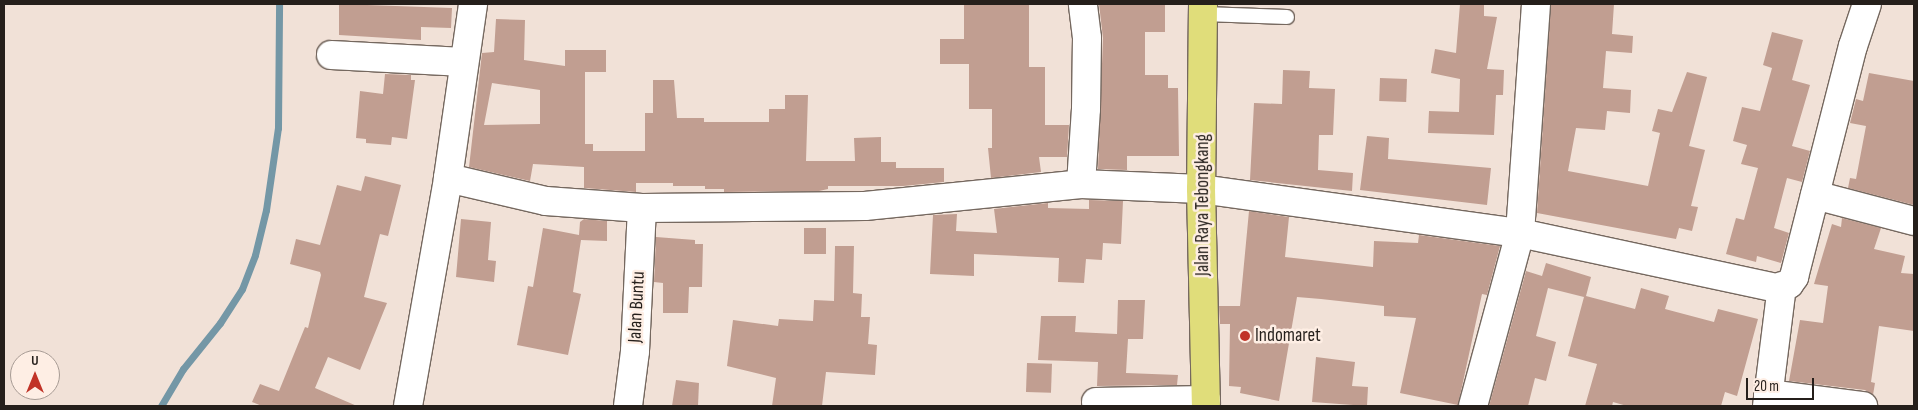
<!DOCTYPE html>
<style>
body{margin:0}
#map{position:relative;width:1918px;height:410px;overflow:hidden;background:#f1e1d7;font-family:"Sofia Sans Condensed",sans-serif}
div>[style]{position:absolute}
.stream>*{height:7px;margin:-3.5px;padding:0 3.5px;transform-origin:3.5px;border-radius:3.5px;background:#7497a6}
.building>*{inset:0;background:#c19e91;transform-origin:0 0}
.roads{filter:drop-shadow(1px 0 #75685f) drop-shadow(-1px 0 #75685f) drop-shadow(0 1px #75685f) drop-shadow(0 -1px #75685f)}
.lane>*{height:14px;margin:-7px;padding:0 7px;transform-origin:7px;border-radius:7px;background:#fff}
.street>*{height:28px;margin:-14px;padding:0 14px;transform-origin:14px;border-radius:14px;background:#fff}
.secondary>*{height:28px;margin:-14px;padding:0 14px;transform-origin:14px;border-radius:14px;background:#fff}
.primary>*{height:28px;margin:-14px;padding:0 14px;transform-origin:14px;border-radius:14px;background:#e0dd7a}
.dots>*{width:14px;height:14px;translate:-50% -50%;box-sizing:border-box;border:2px solid #feeee4;border-radius:50%}
span{translate:-50% -50%;white-space:nowrap;text-align:center;line-height:1.15;-webkit-text-stroke:5px #feeee4;paint-order:stroke}
.street-label{font-size:19px;color:#251f1b}
.poi-label{font-size:19px;color:#251f1b}
.left{translate:0 -50%;text-align:left}
.frame{position:absolute;inset:0;border:5px solid #251f1b;pointer-events:none}
.north{position:absolute;left:10px;top:350px;width:50px;height:50px;box-sizing:border-box;background:#feeee4;border:1px solid #a79b94;border-radius:50%;rotate:0deg;font-size:14px;font-weight:700;line-height:20px;text-align:center;color:#251f1b}
.north::after{content:'';display:block;margin:auto;width:18px;height:22px;background:#c13327;clip-path:polygon(50% 0,100% 100%,50% 72%,0 100%)}
.scale{position:absolute;left:1746px;top:378px;width:68px;height:22px;box-sizing:border-box;border:2px solid #251f1b;border-top:0;padding-left:6px;font-size:15px;line-height:18px;white-space:nowrap;color:#251f1b;-webkit-text-stroke:4px #feeee4;paint-order:stroke}
</style>
<div id="map">
<div class="stream">
<div style="left:161px;top:406px;width:43px;rotate:-59.3deg"></div>
<div style="left:183px;top:369px;width:59px;rotate:-51.2deg"></div>
<div style="left:220px;top:323px;width:40px;rotate:-57.1deg"></div>
<div style="left:242px;top:289px;width:36px;rotate:-69deg"></div>
<div style="left:255px;top:255px;width:46px;rotate:-76.3deg"></div>
<div style="left:266px;top:210px;width:83px;rotate:-81.7deg"></div>
<div style="left:278px;top:128px;width:124px;rotate:-89.5deg"></div>
</div>
<div class="building">
<div style="clip-path:polygon(339px 4px,452px 8px,451px 28px,421px 27px,421px 40px,339px 35px)"></div>
<div style="clip-path:polygon(964px 4px,1029px 4px,1029px 67px,1045px 67px,1045px 125px,1069px 125px,1067px 157px,1039px 157px,1041px 172px,991px 178px,988px 148px,992px 148px,992px 109px,969px 109px,969px 64px,940px 64px,940px 39px,964px 39px)"></div>
<div style="clip-path:polygon(1099px 4px,1165px 4px,1165px 32px,1145px 32px,1145px 75px,1168px 75px,1168px 88px,1178px 88px,1179px 156px,1127px 156px,1127px 170px,1098px 169px,1103px 38px)"></div>
<div style="clip-path:polygon(1460px 4px,1484px 5px,1484px 16px,1497px 17px,1487px 69px,1504px 70px,1503px 95px,1496px 95px,1494px 135px,1428px 133px,1429px 111px,1459px 112px,1460px 79px,1431px 73px,1435px 49px,1456px 53px)"></div>
<div style="clip-path:polygon(1551px 4px,1614px 4px,1612px 34px,1633px 36px,1632px 53px,1606px 51px,1603px 88px,1631px 90px,1630px 113px,1607px 111px,1605px 130px,1576px 128px,1568px 171px,1648px 186px,1660px 133px,1652px 131px,1658px 109px,1672px 112px,1687px 72px,1707px 77px,1689px 146px,1705px 150px,1691px 206px,1698px 207px,1692px 231px,1679px 228px,1676px 239px,1537px 213px)"></div>
<div style="clip-path:polygon(evenodd,496px 19px,525px 20px,524px 60px,565px 66px,565px 50px,606px 50px,606px 72px,585px 72px,585px 144px,593px 144px,593px 151px,645px 151px,645px 113px,653px 113px,653px 80px,674px 80px,677px 118px,704px 118px,704px 122px,769px 122px,769px 109px,785px 109px,785px 95px,808px 95px,806px 161px,855px 161px,854px 138px,881px 137px,881px 162px,896px 162px,896px 168px,944px 168px,944px 182px,903px 186px,828px 186px,828px 189px,819px 191px,724px 192px,724px 189px,705px 189px,705px 186px,673px 186px,673px 183px,636px 183px,636px 192px,584px 188px,584px 167px,533px 164px,530px 181px,469px 167px,482px 53px,494px 52px,496px 19px,492px 83px,540px 90px,540px 124px,484px 125px,492px 83px)"></div>
<div style="clip-path:polygon(1772px 32px,1803px 40px,1792px 80px,1810px 85px,1792px 146px,1810px 151px,1802px 182px,1787px 178px,1774px 228px,1789px 233px,1781px 263px,1757px 256px,1756px 262px,1726px 254px,1736px 218px,1744px 220px,1758px 168px,1741px 164px,1747px 145px,1733px 141px,1742px 107px,1760px 111px,1772px 68px,1763px 65px)"></div>
<div style="clip-path:polygon(1283px 70px,1310px 71px,1309px 88px,1335px 89px,1333px 135px,1319px 135px,1318px 170px,1353px 173px,1352px 191px,1250px 180px,1254px 103px,1282px 104px)"></div>
<div style="clip-path:polygon(1869px 73px,1914px 81px,1914px 205px,1848px 188px,1850px 178px,1856px 179px,1866px 126px,1850px 123px,1856px 99px,1863px 101px)"></div>
<div style="clip-path:polygon(385px 74px,411px 75px,411px 80px,415px 80px,407px 139px,392px 137px,391px 145px,366px 143px,366px 139px,356px 138px,360px 91px,383px 94px)"></div>
<div style="left:1380px;top:78px;width:27px;height:23px;rotate:2deg"></div>
<div style="clip-path:polygon(1367px 136px,1389px 138px,1388px 159px,1491px 168px,1487px 205px,1360px 190px)"></div>
<div style="clip-path:polygon(365px 176px,401px 185px,388px 236px,380px 234px,364px 297px,387px 303px,360px 370px,328px 357px,315px 388px,357px 406px,262px 406px,252px 402px,260px 384px,279px 391px,305px 327px,308px 328px,321px 275px,320px 272px,290px 264px,296px 239px,320px 245px,337px 185px,361px 191px)"></div>
<div style="clip-path:polygon(1089px 200px,1123px 201px,1121px 244px,1103px 243px,1102px 260px,1086px 259px,1084px 283px,1058px 282px,1059px 258px,974px 254px,974px 276px,930px 274px,933px 215px,957px 214px,956px 231px,997px 233px,994px 209px,1048px 203px,1048px 208px,1089px 209px)"></div>
<div style="clip-path:polygon(1249px 211px,1289px 217px,1285px 257px,1373px 267px,1374px 241px,1418px 243px,1419px 235px,1500px 246px,1487px 295px,1482px 294px,1458px 405px,1400px 393px,1416px 318px,1384px 316px,1384px 306px,1321px 299px,1297px 297px,1279px 401px,1240px 393px,1241px 387px,1229px 386px,1230px 324px,1220px 324px,1219px 306px,1240px 306px)"></div>
<div style="clip-path:polygon(1842px 218px,1881px 228px,1874px 249px,1905px 256px,1901px 273px,1914px 274px,1914px 331px,1879px 326px,1871px 382px,1875px 383px,1873px 395px,1865px 390px,1789px 381px,1800px 320px,1823px 323px,1828px 286px,1814px 284px,1832px 224px,1841px 227px)"></div>
<div style="clip-path:polygon(461px 219px,491px 222px,488px 260px,496px 261px,494px 282px,456px 277px)"></div>
<div style="clip-path:polygon(584px 219px,607px 221px,607px 241px,581px 240px,573px 292px,581px 294px,568px 355px,517px 345px,528px 286px,533px 287px,543px 228px,579px 235px,580px 222px)"></div>
<div style="left:804px;top:228px;width:22px;height:26px"></div>
<div style="clip-path:polygon(656px 237px,695px 240px,695px 244px,703px 244px,702px 287px,689px 287px,688px 313px,663px 313px,663px 283px,654px 282px)"></div>
<div style="clip-path:polygon(835px 246px,854px 246px,853px 293px,862px 294px,861px 317px,870px 317px,868px 344px,877px 345px,875px 375px,826px 372px,822px 406px,772px 406px,776px 378px,727px 366px,733px 320px,778px 326px,779px 319px,813px 321px,814px 300px,834px 301px)"></div>
<div style="clip-path:polygon(1546px 263px,1591px 277px,1586px 296px,1635px 309px,1641px 288px,1669px 296px,1665px 309px,1714px 322px,1718px 309px,1758px 319px,1737px 396px,1725px 392px,1721px 406px,1627px 406px,1613px 402px,1612px 406px,1585px 406px,1597px 364px,1568px 356px,1584px 297px,1548px 288px,1536px 336px,1556px 342px,1546px 381px,1535px 378px,1528px 406px,1489px 406px,1526px 271px,1542px 276px)"></div>
<div style="clip-path:polygon(1118px 300px,1145px 300px,1143px 339px,1128px 339px,1126px 373px,1178px 375px,1177px 385px,1097px 386px,1098px 362px,1038px 360px,1041px 316px,1076px 316px,1075px 332px,1117px 334px)"></div>
<div style="clip-path:polygon(1316px 357px,1355px 362px,1352px 386px,1368px 387px,1367px 406px,1312px 402px)"></div>
<div style="left:1027px;top:363px;width:25px;height:29px;rotate:2deg"></div>
<div style="clip-path:polygon(676px 380px,699px 383px,698px 406px,672px 406px)"></div>
</div>
<div class="roads">
<div class="lane">
<div style="left:1204px;top:14px;width:83px;rotate:2.1deg"></div>
</div>
<div class="street">
<div style="left:331px;top:55px;width:133px;rotate:3deg"></div>
<div style="left:448px;top:178px;width:101px;rotate:13.2deg"></div>
<div style="left:546px;top:201px;width:96px;rotate:4.2deg"></div>
<div style="left:642px;top:208px;width:223px;rotate:-0.5deg"></div>
<div style="left:865px;top:206px;width:217px;rotate:-5.8deg"></div>
<div style="left:1081px;top:184px;width:120px;rotate:2.4deg"></div>
<div style="left:1081px;top:184px;width:75px;rotate:-86.2deg"></div>
<div style="left:1086px;top:109px;width:71px;rotate:-89.2deg"></div>
<div style="left:1087px;top:38px;width:34px;rotate:-97deg"></div>
<div style="left:1815px;top:195px;width:102px;rotate:14.7deg"></div>
<div style="left:1768px;top:394px;width:96px;rotate:7.2deg"></div>
<div style="left:1096px;top:402px;width:110px;rotate:-1deg"></div>
<div style="left:408px;top:406px;width:231px;rotate:-80deg"></div>
<div style="left:448px;top:178px;width:176px;rotate:-81.8deg"></div>
<div style="left:628px;top:406px;width:55px;rotate:-82.7deg"></div>
<div style="left:635px;top:351px;width:143px;rotate:-87.2deg"></div>
<div style="left:1473px;top:406px;width:179px;rotate:-74.8deg"></div>
<div style="left:1520px;top:233px;width:230px;rotate:-86deg"></div>
<div style="left:1767px;top:406px;width:121px;rotate:-82.9deg"></div>
</div>
<div class="secondary">
<div style="left:1201px;top:189px;width:322px;rotate:7.9deg"></div>
<div style="left:1520px;top:233px;width:263px;rotate:12.1deg"></div>
<div style="left:1777px;top:288px;width:13px;rotate:-18deg"></div>
<div style="left:1789px;top:284px;width:9px;rotate:-54deg"></div>
<div style="left:1794px;top:277px;width:238px;rotate:-75.7deg"></div>
<div style="left:1853px;top:46px;width:44px;rotate:-71.6deg"></div>
</div>
<div class="primary">
<div style="left:1203px;top:4px;width:185px;rotate:90.6deg"></div>
<div style="left:1201px;top:189px;width:217px;rotate:88.7deg"></div>
</div>
</div>
<div class="dots">
<div style="left:1245px;top:336px;background:#c13327"></div>
</div>
<div class="street-label">
<span style="left:1203px;top:205px;rotate:-90deg">Jalan Raya Tebongkang</span>
<span style="left:637px;top:307px;rotate:-87deg">Jalan Buntu</span>
</div>
<div class="poi-label">
<span class="left" style="left:1255px;top:336px">Indomaret</span>
</div>
<div class="frame"></div>
<div class="north">U</div>
<div class="scale">20 m</div>
</div>
